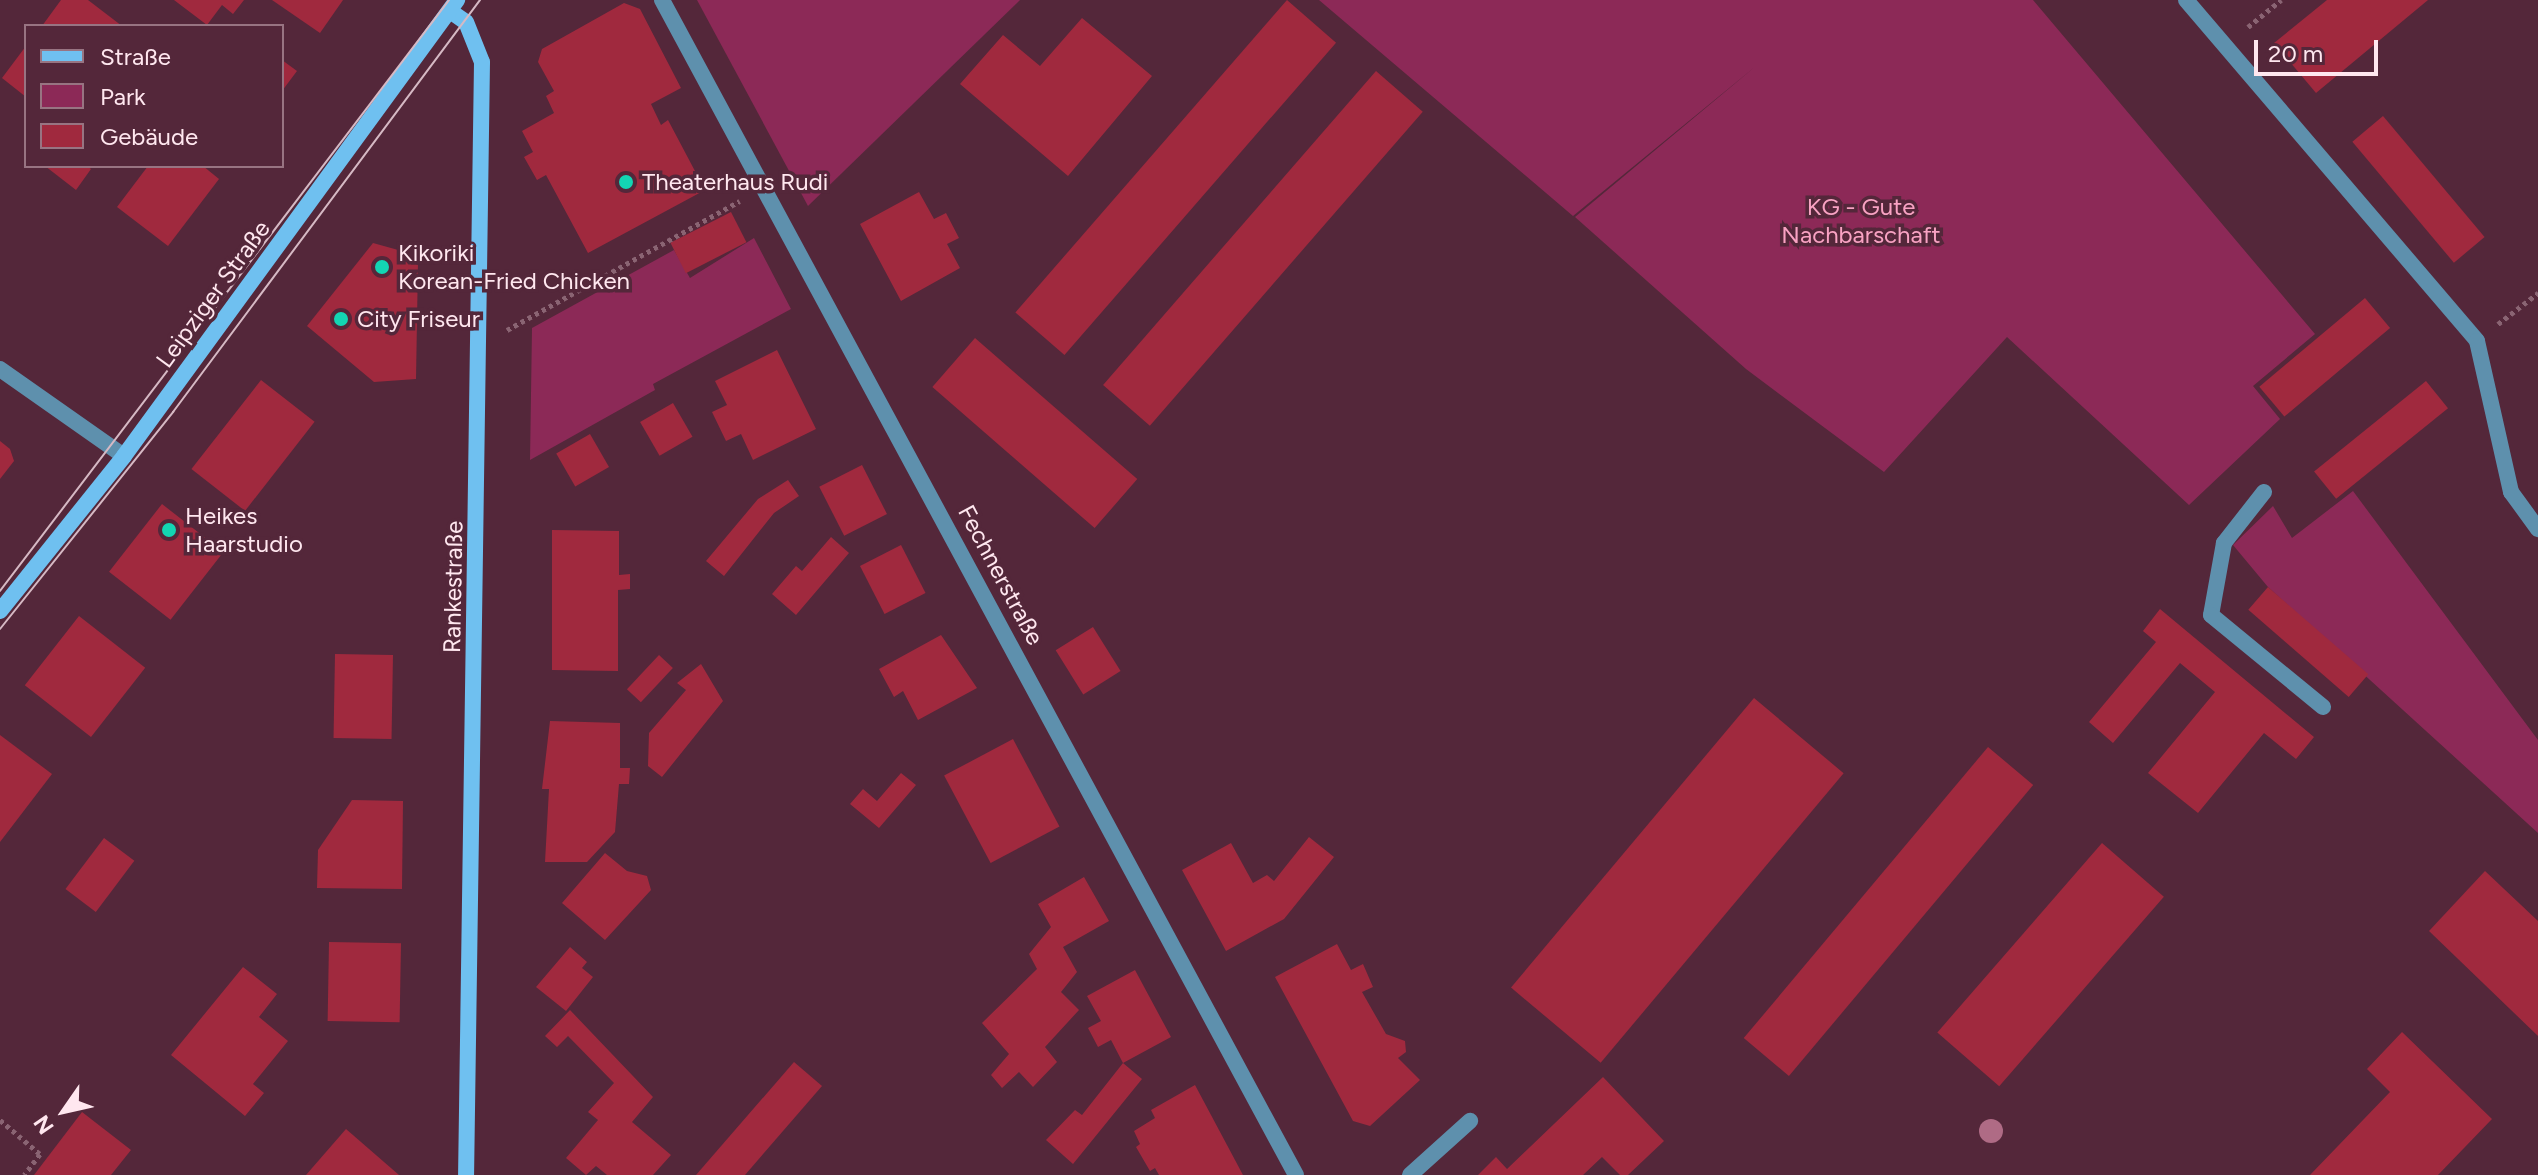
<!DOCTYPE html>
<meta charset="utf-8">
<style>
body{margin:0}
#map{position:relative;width:2538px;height:1175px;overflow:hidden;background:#54273a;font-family:Figtree,sans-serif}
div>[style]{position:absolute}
.green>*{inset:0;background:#8c2957}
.building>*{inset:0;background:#a0293e;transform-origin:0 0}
.path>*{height:5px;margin-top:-2.5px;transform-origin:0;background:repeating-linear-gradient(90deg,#8a6473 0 4px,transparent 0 8px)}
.lane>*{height:16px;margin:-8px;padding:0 8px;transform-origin:8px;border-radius:8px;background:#5e90ad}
.street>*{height:16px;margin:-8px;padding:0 8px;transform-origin:8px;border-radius:8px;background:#5e90ad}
.secondary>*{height:16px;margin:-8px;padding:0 8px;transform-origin:8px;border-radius:8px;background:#6fc0f0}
.tram>*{height:2px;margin:-1px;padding:0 1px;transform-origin:1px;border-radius:1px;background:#d6b9c4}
.trees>*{width:24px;height:24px;margin:-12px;border-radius:50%;background:#af6b85}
.dots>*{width:22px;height:22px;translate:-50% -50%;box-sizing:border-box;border:4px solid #54273a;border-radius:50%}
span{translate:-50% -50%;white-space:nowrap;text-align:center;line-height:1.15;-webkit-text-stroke:7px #54273a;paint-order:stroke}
.poi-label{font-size:24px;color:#ffe7ef}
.left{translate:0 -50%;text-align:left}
.park-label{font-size:24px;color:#f9a2c3}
.street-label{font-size:24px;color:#ffe7ef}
.legend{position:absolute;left:24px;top:24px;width:260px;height:144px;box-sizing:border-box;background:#54273a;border:2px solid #987482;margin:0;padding:10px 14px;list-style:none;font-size:24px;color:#ffe7ef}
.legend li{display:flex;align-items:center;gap:16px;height:40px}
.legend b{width:40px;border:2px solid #987482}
.north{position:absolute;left:24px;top:1071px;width:80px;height:80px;-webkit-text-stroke:6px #54273a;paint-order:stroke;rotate:236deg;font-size:22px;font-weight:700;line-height:32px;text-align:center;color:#ffe7ef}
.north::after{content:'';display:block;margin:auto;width:28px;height:36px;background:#ffe7ef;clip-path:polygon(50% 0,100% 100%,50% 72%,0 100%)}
.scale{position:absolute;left:2254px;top:40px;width:124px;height:36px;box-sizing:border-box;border:4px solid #ffe7ef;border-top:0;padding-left:10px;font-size:24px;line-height:28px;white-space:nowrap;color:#ffe7ef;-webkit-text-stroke:6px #54273a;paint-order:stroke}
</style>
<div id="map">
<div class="green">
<div style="clip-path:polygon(697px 0,1020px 0,808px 206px)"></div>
<div style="clip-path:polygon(1319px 0,2033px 0,2315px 334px,2253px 386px,2280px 419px,2189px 505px,2007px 337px,1884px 472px,1746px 369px,1575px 217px,1756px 66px,1573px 216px)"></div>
<div style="clip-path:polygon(754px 238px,791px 309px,653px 384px,655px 390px,530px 460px,532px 328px,674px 250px,690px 278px)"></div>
<div style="clip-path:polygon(2353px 491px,2538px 740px,2538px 833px,2268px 587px,2233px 545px,2273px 506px,2292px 538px)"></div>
</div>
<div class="building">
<div style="clip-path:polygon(61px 0,88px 0,122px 26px,42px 26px)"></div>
<div style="clip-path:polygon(174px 0,244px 0,233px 14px,222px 5px,207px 25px)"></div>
<div style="clip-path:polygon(272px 0,343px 0,320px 33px)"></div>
<div style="left:1287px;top:0;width:65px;height:414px;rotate:41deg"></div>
<div style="clip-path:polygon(2327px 0,2428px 0,2316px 93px,2274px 43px)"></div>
<div style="clip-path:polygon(624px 3px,640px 9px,681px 88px,651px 104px,661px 125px,668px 120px,705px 190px,588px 253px,546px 175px,537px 180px,524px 157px,533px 152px,522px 131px,554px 113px,546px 96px,554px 91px,538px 62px,542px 49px)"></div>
<div style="clip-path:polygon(1082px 18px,1152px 76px,1068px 176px,960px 84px,1003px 35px,1040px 66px)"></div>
<div style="clip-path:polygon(26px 46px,26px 97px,2px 78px)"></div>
<div style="clip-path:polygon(282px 60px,297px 71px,282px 91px)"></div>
<div style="left:1376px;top:71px;width:62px;height:416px;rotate:41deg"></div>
<div style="left:2383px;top:116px;width:158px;height:40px;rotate:50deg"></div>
<div style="clip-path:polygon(45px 166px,87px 166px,91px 169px,76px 190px)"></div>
<div style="clip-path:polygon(148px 166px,203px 166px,219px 179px,168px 246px,117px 207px)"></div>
<div style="clip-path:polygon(919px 192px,934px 219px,946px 213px,959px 238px,947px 244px,960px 268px,901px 301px,860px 224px)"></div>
<div style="left:731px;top:212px;width:34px;height:68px;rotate:63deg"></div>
<div style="clip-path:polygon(373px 243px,409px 253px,418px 262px,416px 379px,374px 382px,307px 326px)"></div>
<div style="left:2365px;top:298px;width:39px;height:138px;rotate:50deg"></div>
<div style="left:975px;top:338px;width:215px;height:65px;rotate:41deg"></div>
<div style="clip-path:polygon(777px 350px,816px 429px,753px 460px,741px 434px,726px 441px,712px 412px,727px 405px,715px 381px)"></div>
<div style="left:261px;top:380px;width:68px;height:113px;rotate:38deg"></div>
<div style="left:2426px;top:381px;width:35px;height:144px;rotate:51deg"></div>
<div style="left:673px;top:403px;width:39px;height:38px;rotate:60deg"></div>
<div style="left:590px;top:434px;width:38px;height:39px;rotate:60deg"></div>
<div style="clip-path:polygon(0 441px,10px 449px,14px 461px,0 479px)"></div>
<div style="left:862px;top:465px;width:55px;height:48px;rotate:63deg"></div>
<div style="clip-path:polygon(788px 480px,799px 496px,774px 513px,724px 576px,706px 561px,758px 499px)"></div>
<div style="left:162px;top:504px;width:78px;height:86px;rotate:38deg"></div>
<div style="clip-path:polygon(552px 530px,619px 531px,619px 575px,630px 574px,630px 589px,618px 590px,618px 671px,552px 670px)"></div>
<div style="clip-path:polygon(831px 537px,849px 553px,796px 615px,772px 594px,796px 566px,802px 571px)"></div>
<div style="left:901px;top:545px;width:54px;height:46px;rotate:63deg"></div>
<div style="left:2268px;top:587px;width:133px;height:30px;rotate:41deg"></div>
<div style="clip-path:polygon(2160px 609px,2314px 737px,2296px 759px,2264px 733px,2198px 813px,2148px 773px,2215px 692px,2180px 663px,2113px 743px,2089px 722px,2156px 642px,2143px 631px)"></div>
<div style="left:79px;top:616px;width:84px;height:88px;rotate:38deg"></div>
<div style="left:1093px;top:627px;width:52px;height:44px;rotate:58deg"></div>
<div style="clip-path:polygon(941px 635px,977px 688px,918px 720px,903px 691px,894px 697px,879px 669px)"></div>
<div style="left:335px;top:654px;width:58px;height:84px;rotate:1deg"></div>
<div style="left:659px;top:655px;width:19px;height:47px;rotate:43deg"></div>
<div style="clip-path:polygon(701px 664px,723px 701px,662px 777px,648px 766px,649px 733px,686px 690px,677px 683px)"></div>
<div style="left:1754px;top:698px;width:117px;height:378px;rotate:40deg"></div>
<div style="clip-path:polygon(550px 721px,620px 723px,620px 768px,630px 768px,629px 784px,619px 784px,615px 832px,587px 862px,545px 862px,549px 789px,542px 789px)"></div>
<div style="clip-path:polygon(0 735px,52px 774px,0 842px)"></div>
<div style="left:1013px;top:739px;width:99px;height:78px;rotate:62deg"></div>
<div style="left:1988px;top:747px;width:59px;height:380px;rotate:40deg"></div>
<div style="clip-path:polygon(901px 773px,916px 785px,879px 828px,850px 804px,863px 789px,877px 801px)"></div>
<div style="clip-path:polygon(352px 800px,403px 801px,402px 889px,317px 888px,318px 850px)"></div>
<div style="clip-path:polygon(1309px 837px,1334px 857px,1284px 919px,1226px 951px,1182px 870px,1231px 843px,1253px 883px,1267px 875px,1274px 881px)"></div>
<div style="left:104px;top:838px;width:38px;height:64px;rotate:37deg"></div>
<div style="left:2102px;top:843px;width:82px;height:251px;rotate:41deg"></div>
<div style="clip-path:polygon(605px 853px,627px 871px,647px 876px,651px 890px,605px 940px,562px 903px)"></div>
<div style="clip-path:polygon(2485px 871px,2538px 921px,2538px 1036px,2429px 931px)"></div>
<div style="clip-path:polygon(1084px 877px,1109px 921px,1063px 947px,1077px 972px,1061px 992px,1079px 1010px,1045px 1047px,1057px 1062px,1033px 1087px,1019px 1072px,1002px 1088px,991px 1075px,1009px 1054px,982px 1023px,1037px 969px,1029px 954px,1051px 927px,1038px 904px)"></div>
<div style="left:329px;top:942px;width:72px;height:79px;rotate:1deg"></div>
<div style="clip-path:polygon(1337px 944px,1351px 970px,1363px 964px,1373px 987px,1362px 992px,1386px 1034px,1405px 1041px,1406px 1052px,1398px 1058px,1420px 1080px,1370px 1126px,1353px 1121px,1275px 977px)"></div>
<div style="clip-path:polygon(570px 947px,587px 962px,582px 968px,593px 977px,566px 1011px,536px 987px)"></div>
<div style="clip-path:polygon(243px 967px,277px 994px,259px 1017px,288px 1041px,253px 1084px,264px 1093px,245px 1116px,171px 1055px)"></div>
<div style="clip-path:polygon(1135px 970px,1171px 1037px,1123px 1063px,1111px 1040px,1098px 1047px,1088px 1028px,1101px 1021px,1087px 996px)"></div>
<div style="clip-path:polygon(570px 1010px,653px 1097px,632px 1122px,671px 1155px,653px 1175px,607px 1175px,596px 1166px,586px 1175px,566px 1158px,598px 1120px,588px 1112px,614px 1083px,568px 1036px,557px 1047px,545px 1036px)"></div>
<div style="clip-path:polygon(2402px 1032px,2492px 1119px,2438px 1175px,2310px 1175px,2390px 1092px,2367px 1069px)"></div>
<div style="clip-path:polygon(794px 1062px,822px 1086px,745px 1175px,696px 1175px)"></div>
<div style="clip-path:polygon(1123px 1063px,1142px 1079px,1073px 1164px,1046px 1140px,1075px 1110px,1082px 1115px)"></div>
<div style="clip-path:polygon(1603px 1077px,1664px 1141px,1628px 1175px,1620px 1175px,1602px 1157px,1583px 1175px,1478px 1175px,1496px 1157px,1507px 1169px)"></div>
<div style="clip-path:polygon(1195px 1085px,1243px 1175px,1159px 1175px,1155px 1168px,1150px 1171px,1136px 1147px,1140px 1144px,1134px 1131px,1155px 1118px,1151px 1110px)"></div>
<div style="clip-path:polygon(82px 1112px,131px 1150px,111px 1175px,34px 1175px)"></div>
<div style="clip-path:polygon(346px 1129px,399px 1175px,306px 1175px)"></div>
</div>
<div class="path">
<div style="left:2248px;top:27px;width:43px;rotate:-39.3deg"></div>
<div style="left:2498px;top:324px;width:51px;rotate:-37.8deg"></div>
<div style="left:507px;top:330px;width:266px;rotate:-29deg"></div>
<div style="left:0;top:1120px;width:52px;rotate:40.4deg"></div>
<div style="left:40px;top:1154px;width:26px;rotate:127deg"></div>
</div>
<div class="lane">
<div style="left:2186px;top:0;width:448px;rotate:49.5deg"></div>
<div style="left:2477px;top:341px;width:155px;rotate:77.3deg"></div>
<div style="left:2511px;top:492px;width:46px;rotate:53.9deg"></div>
<div style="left:2264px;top:492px;width:65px;rotate:128.1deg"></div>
<div style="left:2224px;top:543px;width:73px;rotate:100.2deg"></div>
<div style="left:2211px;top:615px;width:145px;rotate:39.4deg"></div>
<div style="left:1410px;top:1175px;width:81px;rotate:-42deg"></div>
</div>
<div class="street">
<div style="left:662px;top:0;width:1335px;rotate:61.65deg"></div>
<div style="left:0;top:369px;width:151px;rotate:35.1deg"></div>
</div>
<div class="secondary">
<div style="left:450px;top:11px;width:19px;rotate:35deg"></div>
<div style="left:466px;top:22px;width:43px;rotate:68.2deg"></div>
<div style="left:482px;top:62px;width:1113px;rotate:90.82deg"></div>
<div style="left:0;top:611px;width:198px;rotate:-51.3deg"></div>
<div style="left:124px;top:456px;width:565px;rotate:-53.86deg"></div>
</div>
<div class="tram">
<div style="left:0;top:591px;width:742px;rotate:-52.77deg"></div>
<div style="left:0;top:629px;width:278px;rotate:-51.4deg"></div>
<div style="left:173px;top:412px;width:514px;rotate:-53.31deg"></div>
</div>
<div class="trees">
<div style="left:1991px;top:1131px"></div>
</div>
<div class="dots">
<div style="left:626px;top:182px;background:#13d5b3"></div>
<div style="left:382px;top:267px;background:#13d5b3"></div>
<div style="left:341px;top:319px;background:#13d5b3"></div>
<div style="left:169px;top:530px;background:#13d5b3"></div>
</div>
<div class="poi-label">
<span class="left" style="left:642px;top:182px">Theaterhaus Rudi</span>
<span class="left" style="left:398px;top:267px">Kikoriki<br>Korean-Fried Chicken</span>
<span class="left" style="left:357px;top:319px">City Friseur</span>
<span class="left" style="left:185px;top:530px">Heikes<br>Haarstudio</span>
</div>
<div class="park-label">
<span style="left:1861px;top:221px">KG - Gute<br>Nachbarschaft</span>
</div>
<div class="street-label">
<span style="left:213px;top:294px;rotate:-54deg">Leipziger Straße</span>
<span style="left:1001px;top:575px;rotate:62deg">Fechnerstraße</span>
<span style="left:453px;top:587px;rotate:-89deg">Rankestraße</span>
</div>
<ul class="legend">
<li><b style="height:10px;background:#6fc0f0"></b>Straße</li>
<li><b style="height:22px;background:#8c2957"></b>Park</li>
<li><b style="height:22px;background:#a0293e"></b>Gebäude</li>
</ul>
<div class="north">N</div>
<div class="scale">20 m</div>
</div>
